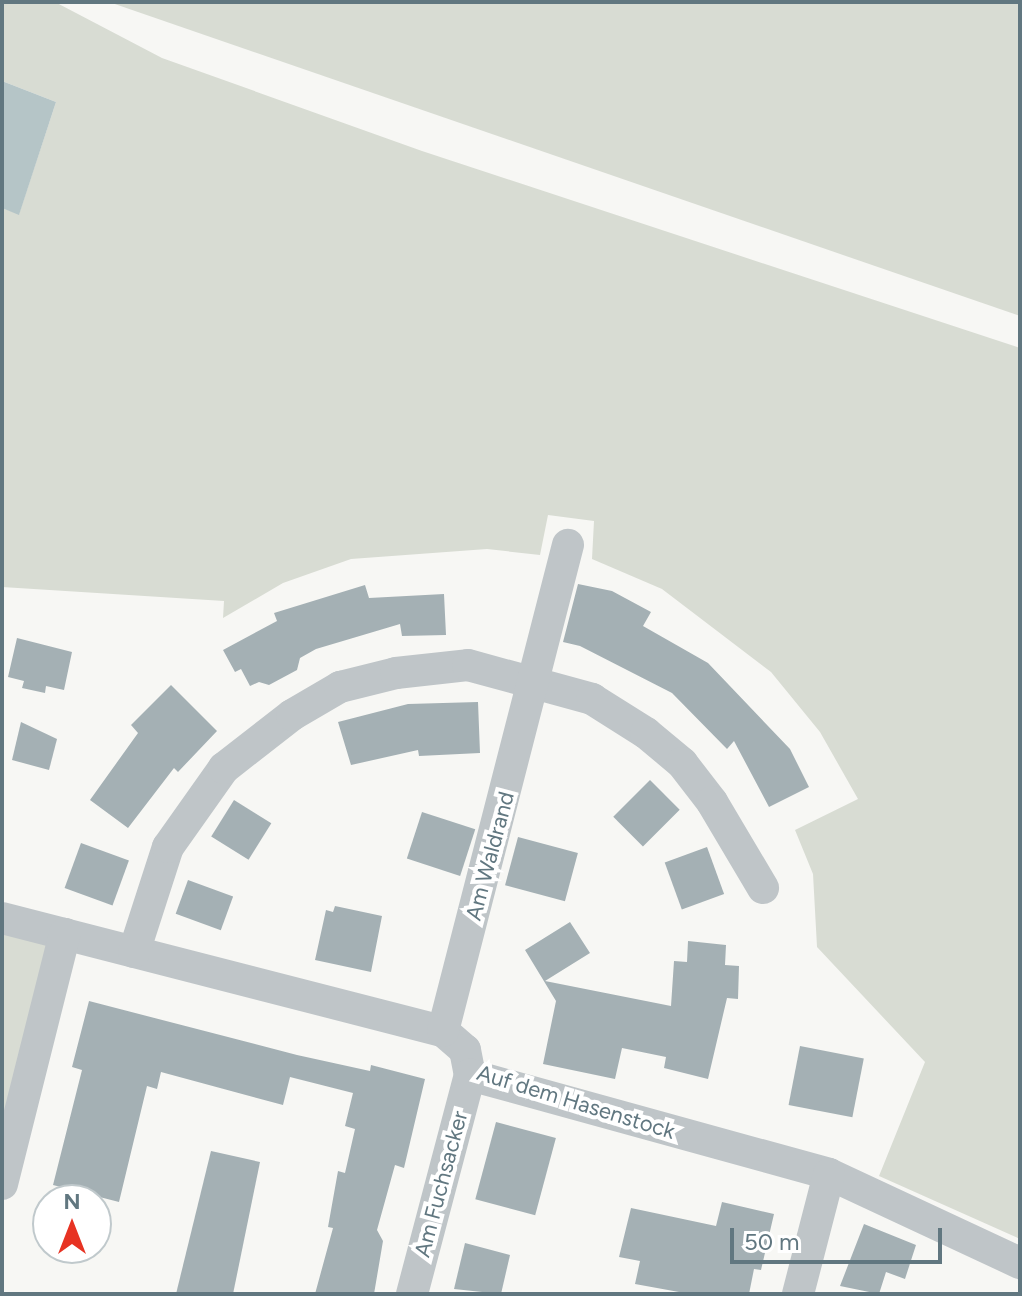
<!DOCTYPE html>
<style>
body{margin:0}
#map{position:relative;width:1022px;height:1296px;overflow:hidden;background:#f7f7f4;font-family:Figtree,sans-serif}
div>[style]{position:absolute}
.green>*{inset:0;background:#d8dcd3}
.water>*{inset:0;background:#b5c5c7}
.building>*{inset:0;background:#a4b0b4;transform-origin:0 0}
.street>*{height:32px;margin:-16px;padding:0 16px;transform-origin:16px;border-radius:16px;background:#bfc5c8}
span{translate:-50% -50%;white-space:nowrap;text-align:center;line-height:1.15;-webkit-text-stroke:8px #fff;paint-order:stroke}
.street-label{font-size:22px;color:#617780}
.frame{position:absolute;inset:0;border:4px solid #617780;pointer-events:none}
.north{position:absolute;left:32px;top:1184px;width:80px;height:80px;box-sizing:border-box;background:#fff;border:2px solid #c0c9cc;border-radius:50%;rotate:0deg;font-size:22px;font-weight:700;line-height:32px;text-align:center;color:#617780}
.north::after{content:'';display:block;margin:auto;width:28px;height:36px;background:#e73323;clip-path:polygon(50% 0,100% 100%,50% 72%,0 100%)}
.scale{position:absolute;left:730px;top:1228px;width:212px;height:36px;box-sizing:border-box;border:4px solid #617780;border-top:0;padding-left:10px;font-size:24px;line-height:28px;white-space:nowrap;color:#617780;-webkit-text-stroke:6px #fff;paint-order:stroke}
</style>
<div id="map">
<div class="green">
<div style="clip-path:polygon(55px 2px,162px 58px,422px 151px,1020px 348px,1020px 1239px,879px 1176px,925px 1062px,817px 947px,813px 874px,795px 830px,858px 799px,820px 732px,771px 672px,662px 589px,592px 559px,594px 521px,548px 515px,540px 555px,487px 549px,351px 559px,283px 583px,223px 618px,224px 601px,2px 587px,2px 208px,19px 214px,56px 102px,2px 81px,2px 4px)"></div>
<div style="clip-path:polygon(109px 2px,1020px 2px,1020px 316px)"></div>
<div style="clip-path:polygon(2px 927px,55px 938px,2px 1152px)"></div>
</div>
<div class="water">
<div style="clip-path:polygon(2px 81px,56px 102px,19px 215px,2px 208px)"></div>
</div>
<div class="building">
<div style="clip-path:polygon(578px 584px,612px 591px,651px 612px,643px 626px,708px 663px,790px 749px,809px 787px,769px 807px,734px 741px,727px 749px,672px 693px,580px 646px,563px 642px)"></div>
<div style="clip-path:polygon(365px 585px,369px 598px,444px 594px,446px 635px,402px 636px,400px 624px,316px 649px,300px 658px,297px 670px,269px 685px,259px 682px,250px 686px,241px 669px,235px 672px,223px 650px,277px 621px,274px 613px)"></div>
<div style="clip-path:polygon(17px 638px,72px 652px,64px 690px,46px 686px,45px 693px,22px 688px,24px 681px,8px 677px)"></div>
<div style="clip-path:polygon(171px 685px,217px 731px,178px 772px,174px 768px,128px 828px,90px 800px,138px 733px,131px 725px)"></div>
<div style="clip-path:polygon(478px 702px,480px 753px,419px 756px,418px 750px,351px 765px,338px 722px,408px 704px)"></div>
<div style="clip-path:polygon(21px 722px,57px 739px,49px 770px,12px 760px)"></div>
<div style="left:650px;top:780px;width:42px;height:52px;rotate:45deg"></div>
<div style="left:234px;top:800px;width:44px;height:43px;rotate:32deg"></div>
<div style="left:422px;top:812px;width:56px;height:49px;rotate:18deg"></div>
<div style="left:518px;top:837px;width:62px;height:50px;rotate:15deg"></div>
<div style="left:81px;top:843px;width:51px;height:48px;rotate:20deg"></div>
<div style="left:707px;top:847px;width:50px;height:45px;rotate:70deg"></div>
<div style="left:188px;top:880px;width:48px;height:36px;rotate:20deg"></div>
<div style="clip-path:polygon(335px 906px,382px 916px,371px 972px,315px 960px,326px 910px,333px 912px)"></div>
<div style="clip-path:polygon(570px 922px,590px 953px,545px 981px,671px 1006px,674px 961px,687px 962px,688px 941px,726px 945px,725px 965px,739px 966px,738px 999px,727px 998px,708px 1079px,664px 1068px,666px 1057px,622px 1048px,615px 1079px,543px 1064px,556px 1001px,525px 950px)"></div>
<div style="clip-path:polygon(89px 1001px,297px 1055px,370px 1071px,371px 1065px,425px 1079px,404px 1168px,395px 1165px,377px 1230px,383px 1241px,374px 1294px,315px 1294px,333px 1228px,328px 1227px,338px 1171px,345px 1173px,355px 1129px,345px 1126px,353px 1093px,290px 1077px,283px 1105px,161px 1072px,157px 1089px,147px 1086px,119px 1202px,53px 1185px,82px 1070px,72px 1067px)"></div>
<div style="left:800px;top:1046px;width:65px;height:60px;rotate:11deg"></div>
<div style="left:496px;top:1122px;width:62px;height:80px;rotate:15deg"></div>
<div style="clip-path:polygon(211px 1151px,260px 1162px,233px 1294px,176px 1294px)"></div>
<div style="clip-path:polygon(722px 1202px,774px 1214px,761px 1270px,754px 1269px,749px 1294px,690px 1294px,635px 1284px,640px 1261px,619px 1257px,631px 1208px,716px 1226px)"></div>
<div style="clip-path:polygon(864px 1224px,916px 1245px,905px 1279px,886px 1272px,879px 1294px,840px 1286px)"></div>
<div style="clip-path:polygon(465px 1243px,510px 1255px,501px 1294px,454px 1289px)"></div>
</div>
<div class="street">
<div style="left:2px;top:918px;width:455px;rotate:14.4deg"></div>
<div style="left:443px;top:1031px;width:29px;rotate:41deg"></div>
<div style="left:465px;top:1050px;width:25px;rotate:79deg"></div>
<div style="left:470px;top:1075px;width:372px;rotate:15.4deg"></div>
<div style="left:829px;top:1174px;width:211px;rotate:25deg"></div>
<div style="left:134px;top:952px;width:110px;rotate:-72.1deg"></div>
<div style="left:168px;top:847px;width:97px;rotate:-54.7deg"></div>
<div style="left:224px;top:768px;width:86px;rotate:-37.9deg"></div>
<div style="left:292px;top:715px;width:56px;rotate:-30.3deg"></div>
<div style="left:340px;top:687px;width:58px;rotate:-14deg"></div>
<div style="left:396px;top:673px;width:72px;rotate:-6.3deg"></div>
<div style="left:468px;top:665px;width:129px;rotate:15.3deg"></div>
<div style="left:592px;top:699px;width:64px;rotate:32.2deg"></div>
<div style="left:646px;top:733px;width:47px;rotate:39.8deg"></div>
<div style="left:682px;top:763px;width:49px;rotate:52.4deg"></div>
<div style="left:712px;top:802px;width:100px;rotate:59.3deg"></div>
<div style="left:443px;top:1031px;width:502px;rotate:-75.58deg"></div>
<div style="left:2px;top:1184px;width:258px;rotate:-75.9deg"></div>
<div style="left:412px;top:1294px;width:227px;rotate:-75.2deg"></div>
<div style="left:798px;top:1294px;width:124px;rotate:-75.5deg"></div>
</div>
<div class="street-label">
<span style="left:490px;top:856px;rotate:-75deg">Am Waldrand</span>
<span style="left:576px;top:1102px;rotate:17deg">Auf dem Hasenstock</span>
<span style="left:441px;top:1184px;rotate:-75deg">Am Fuchsacker</span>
</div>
<div class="frame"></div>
<div class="north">N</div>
<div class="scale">50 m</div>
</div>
